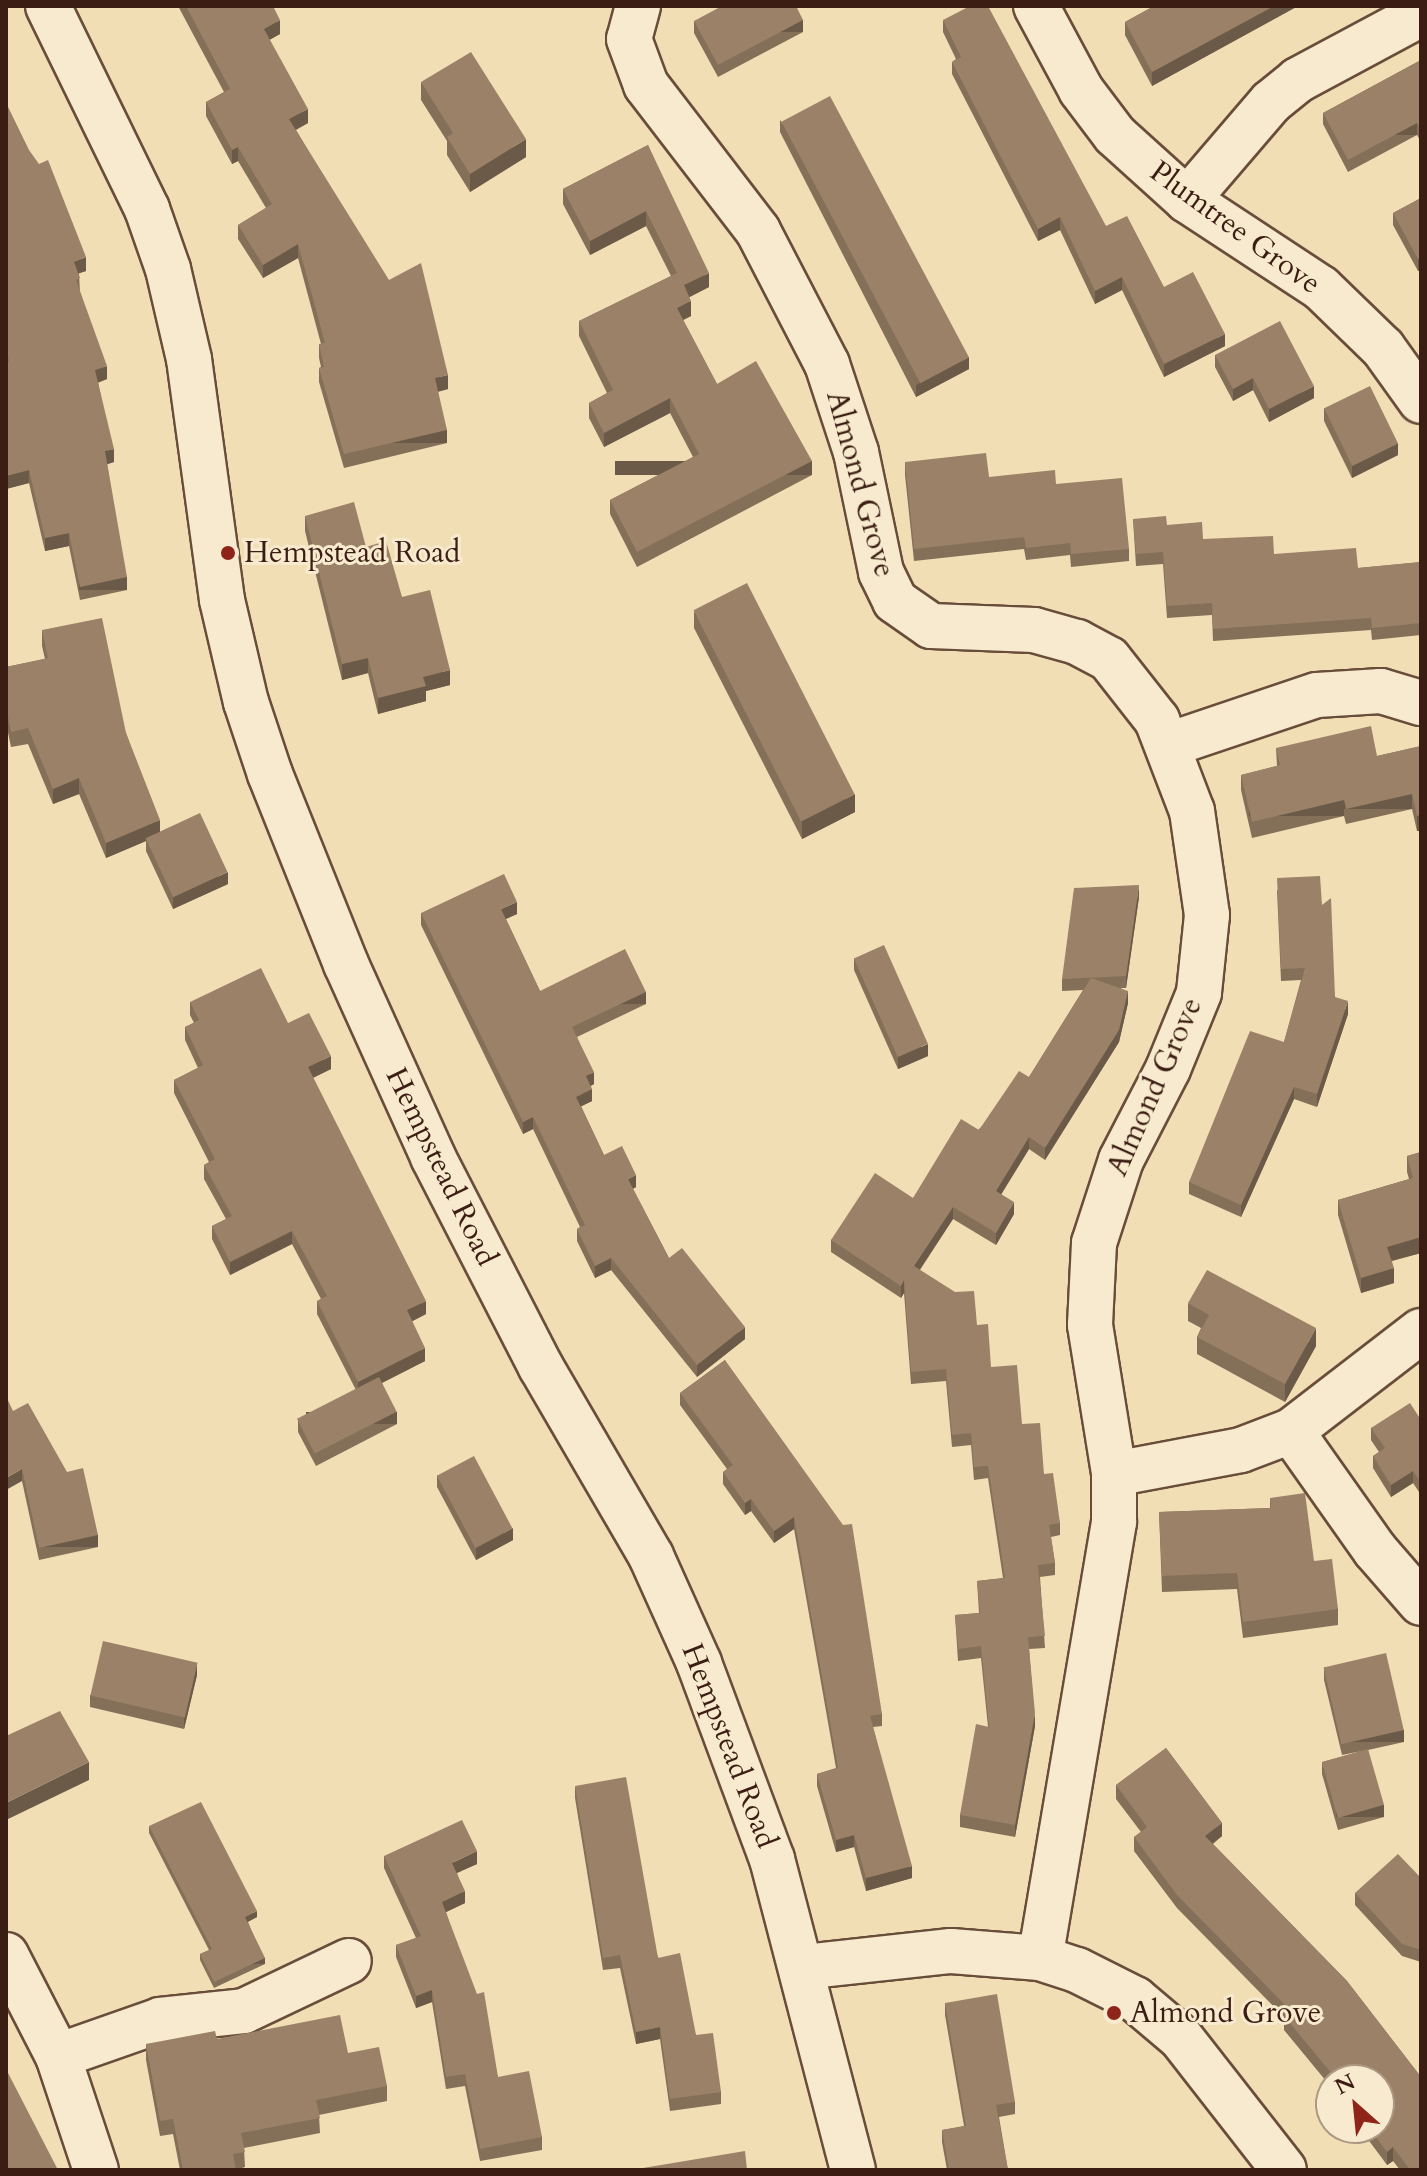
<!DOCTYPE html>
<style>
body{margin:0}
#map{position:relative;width:1427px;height:2176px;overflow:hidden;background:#f2deb4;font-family:Cardo,serif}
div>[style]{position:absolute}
.roads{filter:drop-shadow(2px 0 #694d3b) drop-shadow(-2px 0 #694d3b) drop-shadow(0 2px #694d3b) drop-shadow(0 -2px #694d3b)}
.minor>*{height:44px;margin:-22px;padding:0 22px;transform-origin:22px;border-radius:22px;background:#f7eace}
.wall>*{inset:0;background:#846f59}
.shaded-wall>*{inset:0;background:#6c5a48;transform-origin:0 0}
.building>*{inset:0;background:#9a8167;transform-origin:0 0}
.dots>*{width:22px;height:22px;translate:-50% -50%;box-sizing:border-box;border:4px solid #f7eace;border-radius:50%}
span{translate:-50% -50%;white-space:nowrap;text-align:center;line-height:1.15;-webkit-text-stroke:6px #f7eace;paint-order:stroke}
.street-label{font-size:30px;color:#3b1d13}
.poi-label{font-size:30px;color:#3b1d13}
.left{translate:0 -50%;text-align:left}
.frame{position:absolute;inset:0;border:8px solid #3b1d13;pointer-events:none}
.north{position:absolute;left:1315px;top:2064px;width:80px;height:80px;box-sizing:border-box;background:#f7eace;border:2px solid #ac9883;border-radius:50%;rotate:333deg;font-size:22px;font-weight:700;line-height:32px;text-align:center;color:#3b1d13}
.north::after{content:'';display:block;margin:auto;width:28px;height:36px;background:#8f2418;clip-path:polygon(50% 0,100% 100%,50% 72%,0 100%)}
</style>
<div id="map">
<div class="roads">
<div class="minor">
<div style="left:48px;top:6px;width:226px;rotate:64deg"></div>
<div style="left:147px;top:209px;width:64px;rotate:70.7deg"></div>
<div style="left:168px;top:269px;width:92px;rotate:76.9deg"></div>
<div style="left:189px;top:359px;width:243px;rotate:82.2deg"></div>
<div style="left:222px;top:600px;width:105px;rotate:76.8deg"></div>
<div style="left:246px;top:702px;width:76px;rotate:71.6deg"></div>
<div style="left:270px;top:774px;width:205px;rotate:68.2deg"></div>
<div style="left:346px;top:964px;width:212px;rotate:65.7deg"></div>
<div style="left:433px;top:1157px;width:236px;rotate:62.8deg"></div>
<div style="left:541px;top:1367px;width:219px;rotate:59.8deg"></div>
<div style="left:651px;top:1556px;width:117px;rotate:65.8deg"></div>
<div style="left:699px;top:1663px;width:209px;rotate:69.6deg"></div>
<div style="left:772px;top:1859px;width:321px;rotate:75.4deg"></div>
<div style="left:638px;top:6px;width:34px;rotate:105deg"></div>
<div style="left:629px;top:39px;width:49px;rotate:69.7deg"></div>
<div style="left:646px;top:85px;width:184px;rotate:52.5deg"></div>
<div style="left:758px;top:231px;width:150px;rotate:62.6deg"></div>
<div style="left:827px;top:364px;width:93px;rotate:71.8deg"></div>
<div style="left:856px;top:452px;width:123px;rotate:78.2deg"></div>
<div style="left:881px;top:572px;width:32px;rotate:64deg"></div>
<div style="left:895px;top:601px;width:44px;rotate:34.8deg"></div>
<div style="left:931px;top:626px;width:103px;rotate:2.2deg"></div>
<div style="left:1034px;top:630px;width:45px;rotate:15.6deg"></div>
<div style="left:1077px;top:642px;width:36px;rotate:28deg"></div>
<div style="left:1109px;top:659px;width:78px;rotate:51.8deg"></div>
<div style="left:1157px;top:720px;width:97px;rotate:69deg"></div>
<div style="left:1192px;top:811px;width:105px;rotate:81.8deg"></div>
<div style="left:1207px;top:915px;width:78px;rotate:95.9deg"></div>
<div style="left:1199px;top:993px;width:82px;rotate:112.2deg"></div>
<div style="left:1168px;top:1069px;width:102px;rotate:117.3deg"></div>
<div style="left:1121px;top:1160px;width:87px;rotate:108deg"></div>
<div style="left:1094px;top:1243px;width:82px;rotate:92.8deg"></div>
<div style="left:1090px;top:1325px;width:151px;rotate:80.8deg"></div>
<div style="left:1114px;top:1474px;width:48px;rotate:90deg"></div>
<div style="left:1114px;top:1522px;width:442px;rotate:99.6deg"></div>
<div style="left:1036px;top:6px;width:95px;rotate:61.8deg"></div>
<div style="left:1081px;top:90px;width:56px;rotate:52.9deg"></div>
<div style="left:1115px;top:135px;width:97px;rotate:42.1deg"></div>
<div style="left:1187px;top:200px;width:160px;rotate:33.3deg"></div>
<div style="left:1321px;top:288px;width:86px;rotate:44.1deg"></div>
<div style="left:1383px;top:348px;width:65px;rotate:54.4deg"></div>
<div style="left:1187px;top:200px;width:129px;rotate:-49.4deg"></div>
<div style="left:1271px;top:102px;width:35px;rotate:-39deg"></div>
<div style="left:1298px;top:80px;width:140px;rotate:-28.2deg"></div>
<div style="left:1168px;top:745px;width:157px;rotate:-18.6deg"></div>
<div style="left:1317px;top:695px;width:64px;rotate:-3.6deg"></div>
<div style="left:1381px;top:691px;width:42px;rotate:16.7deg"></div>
<div style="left:1291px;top:1431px;width:146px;rotate:54.8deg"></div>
<div style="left:1375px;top:1550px;width:70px;rotate:49deg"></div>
<div style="left:1114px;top:1474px;width:129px;rotate:-10.7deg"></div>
<div style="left:1241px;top:1450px;width:53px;rotate:-20.8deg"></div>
<div style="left:1291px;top:1431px;width:164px;rotate:-37.6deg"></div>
<div style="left:6px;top:1955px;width:114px;rotate:62.8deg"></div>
<div style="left:58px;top:2056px;width:120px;rotate:71.6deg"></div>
<div style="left:803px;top:1967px;width:149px;rotate:-6.2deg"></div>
<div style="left:951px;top:1951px;width:89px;rotate:4.5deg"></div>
<div style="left:1040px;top:1958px;width:39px;rotate:18deg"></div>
<div style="left:1077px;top:1970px;width:65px;rotate:26.6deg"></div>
<div style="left:1135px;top:1999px;width:60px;rotate:40.3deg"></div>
<div style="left:1181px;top:2038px;width:167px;rotate:52deg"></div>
<div style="left:58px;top:2056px;width:108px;rotate:-19.4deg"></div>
<div style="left:160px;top:2020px;width:84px;rotate:-6.1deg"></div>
<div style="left:244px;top:2011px;width:116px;rotate:-25.5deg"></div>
</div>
</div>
<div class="wall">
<div style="clip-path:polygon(178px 6px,273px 6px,280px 34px,269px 40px,308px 123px,296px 130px,448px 389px,438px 392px,447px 443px,344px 468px,319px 382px,319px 368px,321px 367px,319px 358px,319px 344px,321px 344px,298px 258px,263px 278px,238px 239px,238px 225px,266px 208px,238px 161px,232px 164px,206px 116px,206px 102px,224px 92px)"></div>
<div style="clip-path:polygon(1154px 6px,1298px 6px,1152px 86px,1125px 35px,1125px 22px)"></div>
<div style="clip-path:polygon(943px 20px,1106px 226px,1164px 287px,1225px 346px,1164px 377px,1122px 290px,1095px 304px,1060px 230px,1038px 241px,952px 74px,952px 62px,956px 59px,943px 32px)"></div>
<div style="clip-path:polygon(694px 21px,803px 32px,718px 77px,694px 33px)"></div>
<div style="clip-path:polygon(1421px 60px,1421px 142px,1417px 135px,1348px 172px,1323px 124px,1323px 113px)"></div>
<div style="clip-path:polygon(421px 82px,526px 157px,470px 192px,447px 155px,447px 141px,421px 100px)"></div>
<div style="clip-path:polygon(6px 103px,86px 271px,79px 273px,80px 292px,107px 379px,98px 382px,114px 462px,107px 464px,127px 590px,80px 600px,69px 546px,45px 551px,29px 483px,6px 489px)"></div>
<div style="clip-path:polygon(780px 120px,969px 369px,916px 397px,780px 132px)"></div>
<div style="clip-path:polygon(648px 145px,709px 287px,689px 297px,691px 316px,683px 320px,717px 384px,812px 475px,637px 567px,610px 514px,610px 500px,693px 457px,670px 413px,604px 447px,589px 418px,589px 403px,607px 393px,579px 336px,579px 321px,671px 276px,646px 226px,590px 255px,563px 204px,563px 189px)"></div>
<div style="clip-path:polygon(1421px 198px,1421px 269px,1418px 271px,1393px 225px,1393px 213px)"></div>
<div style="clip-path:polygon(1215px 355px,1314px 398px,1269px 422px,1253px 390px,1233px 401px,1215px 367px)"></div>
<div style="clip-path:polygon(1324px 408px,1398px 455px,1352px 478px,1324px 421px)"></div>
<div style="clip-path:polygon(905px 462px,989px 477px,1056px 484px,1129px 549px,1129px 561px,1071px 567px,1070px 555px,1026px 560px,1024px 549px,914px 561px,905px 475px)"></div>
<div style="clip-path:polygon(305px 516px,366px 547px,402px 597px,450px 685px,426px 691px,426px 701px,378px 714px,368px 673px,342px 680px,305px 531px)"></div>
<div style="clip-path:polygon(1133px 519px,1167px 525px,1203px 539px,1274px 554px,1358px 568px,1421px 562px,1421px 635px,1372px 640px,1371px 630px,1213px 641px,1212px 615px,1167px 618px,1163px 564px,1136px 566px)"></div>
<div style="clip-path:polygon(694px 611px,855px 812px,802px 839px,694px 628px)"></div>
<div style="clip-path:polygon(42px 630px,126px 733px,160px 832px,228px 884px,173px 909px,146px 851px,146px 841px,106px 858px,79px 794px,53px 804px,28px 744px,11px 747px,6px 723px,6px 667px,45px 659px,42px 646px)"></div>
<div style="clip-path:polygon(1421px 746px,1421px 831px,1417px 831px,1412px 809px,1346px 824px,1344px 816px,1252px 838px,1241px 790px,1241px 775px,1277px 766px,1276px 748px,1377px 756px)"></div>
<div style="clip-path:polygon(1277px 890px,1322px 905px,1335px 997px,1348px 1014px,1317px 1107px,1294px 1099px,1241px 1217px,1189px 1194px,1189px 1182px,1284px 1042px,1301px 980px,1281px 981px)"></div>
<div style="clip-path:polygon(1139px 897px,1126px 988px,1121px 988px,1128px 1003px,1119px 1042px,1045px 1160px,1029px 1149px,1001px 1194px,1014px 1214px,996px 1245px,953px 1219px,920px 1270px,977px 1325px,991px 1367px,1022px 1424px,1044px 1474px,1060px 1523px,1060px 1535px,1051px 1537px,1055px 1563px,1055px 1575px,1040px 1577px,1045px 1648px,1029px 1649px,1035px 1726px,1015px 1837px,960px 1827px,960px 1815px,988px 1727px,981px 1658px,958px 1661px,955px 1615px,979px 1613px,977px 1581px,1003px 1578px,988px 1478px,974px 1480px,971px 1445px,952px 1447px,946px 1381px,911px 1384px,904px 1293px,901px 1298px,831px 1252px,831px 1240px,913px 1198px,1029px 1077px,1083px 990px,1062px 991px,1062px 979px)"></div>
<div style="clip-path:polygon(421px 913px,517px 914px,506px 919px,540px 991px,646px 1004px,577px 1037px,594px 1084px,591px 1086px,592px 1101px,581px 1106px,604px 1155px,636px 1187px,633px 1189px,669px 1258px,745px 1339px,697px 1377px,611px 1270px,595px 1278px,577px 1241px,577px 1229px,580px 1227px,533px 1129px,523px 1134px,421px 925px)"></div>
<div style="clip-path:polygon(854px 958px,928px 1056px,898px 1069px,854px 970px)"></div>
<div style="clip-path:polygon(190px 1002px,288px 1023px,331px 1069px,313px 1078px,426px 1314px,412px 1321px,425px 1361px,382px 1383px,397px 1424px,316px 1466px,298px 1432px,298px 1420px,356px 1390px,317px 1314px,317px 1301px,321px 1299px,292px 1244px,230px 1275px,212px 1239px,212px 1226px,226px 1219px,204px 1179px,204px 1165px,209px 1162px,174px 1093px,174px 1080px,198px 1068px,185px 1040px,185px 1027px,194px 1023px,190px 1015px)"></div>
<div style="clip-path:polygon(1421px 1152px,1421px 1253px,1392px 1261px,1394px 1283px,1361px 1293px,1338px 1215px,1338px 1200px,1409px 1179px,1407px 1172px,1407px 1156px)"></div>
<div style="clip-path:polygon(1188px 1303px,1316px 1346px,1285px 1402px,1197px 1354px,1197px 1337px,1201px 1328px,1188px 1321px)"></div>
<div style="clip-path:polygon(725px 1360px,882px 1714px,882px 1726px,873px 1727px,912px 1878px,866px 1891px,854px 1847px,836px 1852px,817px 1786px,817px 1774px,836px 1768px,794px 1529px,774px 1543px,751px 1511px,745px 1515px,723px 1484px,723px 1472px,727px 1469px,680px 1405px,680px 1393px)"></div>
<div style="clip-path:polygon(13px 1411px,98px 1547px,39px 1560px,22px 1481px)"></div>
<div style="clip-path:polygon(1421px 1420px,1421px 1495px,1413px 1483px,1391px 1497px,1373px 1468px,1373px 1456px,1379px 1452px,1371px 1440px,1371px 1428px)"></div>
<div style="clip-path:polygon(437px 1475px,513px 1540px,476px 1560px,437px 1487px)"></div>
<div style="clip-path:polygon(1270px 1498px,1314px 1561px,1338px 1609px,1338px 1625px,1243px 1638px,1237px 1589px,1162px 1592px,1159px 1512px,1270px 1508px)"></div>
<div style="clip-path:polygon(1324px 1667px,1404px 1742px,1368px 1750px,1384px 1817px,1338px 1830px,1322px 1774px,1322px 1762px,1362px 1751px,1342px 1755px,1324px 1680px)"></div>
<div style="clip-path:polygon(197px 1675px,184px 1729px,90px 1707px,90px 1695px)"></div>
<div style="clip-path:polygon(1166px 1748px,1222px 1823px,1222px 1836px,1213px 1844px,1347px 1981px,1421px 2077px,1421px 2170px,1400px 2170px,1393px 2161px,1387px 2165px,1364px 2134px,1364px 2128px,1379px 2128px,1379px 2080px,1331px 2080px,1331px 2087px,1284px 2030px,1284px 2017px,1177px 1908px,1134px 1851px,1134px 1837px,1141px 1832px,1116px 1799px,1116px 1785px)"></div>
<div style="clip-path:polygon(575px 1786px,696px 2035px,721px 2092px,721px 2104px,670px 2111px,660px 2039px,636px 2044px,620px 1968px,603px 1970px,575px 1798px)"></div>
<div style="clip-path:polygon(149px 1826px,257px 1917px,248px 1922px,265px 1964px,214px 1988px,200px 1960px,200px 1954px,209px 1950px,149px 1833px)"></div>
<div style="clip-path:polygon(384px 1856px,477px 1864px,457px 1873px,465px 1903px,446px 1912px,498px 2077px,542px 2137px,542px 2150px,480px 2161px,465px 2086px,446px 2089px,432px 2002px,416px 2008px,396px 1957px,396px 1945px,416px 1938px,384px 1868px)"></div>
<div style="clip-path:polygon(1421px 1878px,1421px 1962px,1402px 1956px,1355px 1905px,1355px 1893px)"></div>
<div style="clip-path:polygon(945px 2003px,1015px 2102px,1015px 2114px,999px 2117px,1008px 2170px,947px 2170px,942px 2142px,942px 2130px,964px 2126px,945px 2015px)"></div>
<div style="clip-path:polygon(217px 2039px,348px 2053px,387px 2086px,387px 2101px,319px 2115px,320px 2133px,244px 2148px,245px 2167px,236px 2170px,180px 2170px,173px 2134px,160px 2136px,146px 2060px,146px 2044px)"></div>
</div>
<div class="shaded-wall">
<div style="clip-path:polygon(1274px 6px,1298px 6px,1152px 86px,1152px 72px)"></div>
<div style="clip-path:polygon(280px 20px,280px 34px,264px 43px,264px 29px)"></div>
<div style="left:803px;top:20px;width:12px;height:96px;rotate:90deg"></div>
<div style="clip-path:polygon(308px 109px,308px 123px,289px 133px,289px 119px)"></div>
<div style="left:1417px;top:123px;width:12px;height:78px;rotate:90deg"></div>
<div style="clip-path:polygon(526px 139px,526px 157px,470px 192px,470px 174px)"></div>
<div style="clip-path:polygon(238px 147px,238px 161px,232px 164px,232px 150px)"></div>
<div style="clip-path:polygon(646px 211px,646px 226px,590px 255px,590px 241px)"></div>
<div style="clip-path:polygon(1060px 217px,1060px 230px,1038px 241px,1038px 229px)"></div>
<div style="clip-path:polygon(298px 244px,298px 258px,263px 278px,263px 265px)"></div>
<div style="clip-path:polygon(86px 257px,86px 271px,74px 275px,74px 262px)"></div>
<div style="clip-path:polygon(1421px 257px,1421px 269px,1418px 271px,1418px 259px)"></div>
<div style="clip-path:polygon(709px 273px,709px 287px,684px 300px,684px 285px)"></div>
<div style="clip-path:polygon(1122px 277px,1122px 290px,1095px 304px,1095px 291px)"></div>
<div style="clip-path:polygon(691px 301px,691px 316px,677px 323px,677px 308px)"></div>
<div style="clip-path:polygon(1225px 334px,1225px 346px,1164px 377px,1164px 364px)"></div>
<div style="clip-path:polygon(969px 357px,969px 369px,916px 397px,916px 385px)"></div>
<div style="clip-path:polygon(107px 366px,107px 379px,95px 384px,95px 370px)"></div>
<div style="clip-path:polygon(448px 375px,448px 389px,435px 392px,435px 378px)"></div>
<div style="clip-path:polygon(1253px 378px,1253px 390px,1233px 401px,1233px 389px)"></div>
<div style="clip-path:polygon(1314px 386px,1314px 398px,1269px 422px,1269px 409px)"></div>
<div style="clip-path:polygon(670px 398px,670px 413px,604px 447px,604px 433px)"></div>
<div style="left:447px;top:430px;width:13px;height:106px;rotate:90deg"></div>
<div style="clip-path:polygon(1398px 443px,1398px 455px,1352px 478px,1352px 466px)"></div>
<div style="clip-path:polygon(114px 449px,114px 462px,105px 465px,105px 451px)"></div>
<div style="left:812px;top:461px;width:14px;height:197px;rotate:90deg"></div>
<div style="clip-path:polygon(29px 470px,29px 483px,6px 489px,6px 476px)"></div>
<div style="clip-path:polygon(69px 533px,69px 546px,45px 551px,45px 538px)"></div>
<div style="left:127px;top:577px;width:13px;height:48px;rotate:90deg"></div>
<div style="clip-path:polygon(368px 658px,368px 673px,342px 680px,342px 664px)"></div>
<div style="clip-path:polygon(450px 670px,450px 685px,426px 691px,426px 701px,378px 714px,378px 698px,423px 677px)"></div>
<div style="clip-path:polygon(79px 778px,79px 794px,53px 804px,53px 789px)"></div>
<div style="clip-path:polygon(855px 794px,855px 812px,802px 839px,802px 821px)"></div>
<div style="left:1412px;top:794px;width:15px;height:68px;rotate:90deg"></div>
<div style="left:1344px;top:800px;width:16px;height:95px;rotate:90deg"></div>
<div style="left:1421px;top:815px;width:16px;height:4px;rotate:90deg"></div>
<div style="clip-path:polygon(160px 820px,160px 835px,146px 839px,146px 841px,106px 858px,106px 843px)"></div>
<div style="clip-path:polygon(228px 872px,228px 884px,173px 909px,173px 897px)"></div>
<div style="clip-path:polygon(1139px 885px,1139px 897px,1126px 988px,1126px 976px)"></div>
<div style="clip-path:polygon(517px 902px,517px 914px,501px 921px,501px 909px)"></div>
<div style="clip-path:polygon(1128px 991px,1128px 1003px,1119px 1042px,1045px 1160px,1045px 1148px)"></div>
<div style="left:646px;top:992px;width:12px;height:82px;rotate:90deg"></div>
<div style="clip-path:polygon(1348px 1001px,1348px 1014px,1317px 1107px,1317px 1094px)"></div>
<div style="clip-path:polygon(928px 1044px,928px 1056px,898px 1069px,898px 1057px)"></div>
<div style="clip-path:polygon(331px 1056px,331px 1069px,308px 1080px,308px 1067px)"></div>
<div style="clip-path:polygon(594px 1072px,594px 1084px,586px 1088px,586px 1076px)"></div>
<div style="clip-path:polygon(1294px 1087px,1294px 1099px,1241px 1217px,1241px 1205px)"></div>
<div style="clip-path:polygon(592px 1089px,592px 1101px,576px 1109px,576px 1097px)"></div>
<div style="clip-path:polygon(533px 1117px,533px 1129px,523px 1134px,523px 1122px)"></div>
<div style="clip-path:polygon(1029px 1137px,1029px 1149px,996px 1203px,996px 1191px)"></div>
<div style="clip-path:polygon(636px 1175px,636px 1187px,628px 1191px,628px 1179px)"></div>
<div style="clip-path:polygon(1014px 1202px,1014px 1214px,996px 1245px,996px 1233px)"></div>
<div style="clip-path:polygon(953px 1207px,953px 1219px,914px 1278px,914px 1266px)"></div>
<div style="clip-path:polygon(292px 1231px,292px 1244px,230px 1275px,230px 1262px)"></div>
<div style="clip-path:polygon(1421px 1237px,1421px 1253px,1387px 1262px,1387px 1247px)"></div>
<div style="clip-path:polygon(611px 1258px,611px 1270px,595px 1278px,595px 1266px)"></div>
<div style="clip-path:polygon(1394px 1268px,1394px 1283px,1361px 1293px,1361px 1278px)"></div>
<div style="clip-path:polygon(904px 1280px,904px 1293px,901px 1298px,901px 1286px)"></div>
<div style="clip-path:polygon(426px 1301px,426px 1314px,407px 1324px,407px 1310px)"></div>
<div style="clip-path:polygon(745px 1327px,745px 1339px,697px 1377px,697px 1365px)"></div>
<div style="clip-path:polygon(1316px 1328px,1316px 1346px,1285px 1402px,1285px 1384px)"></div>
<div style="clip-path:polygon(425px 1348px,425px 1361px,358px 1395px,358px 1382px)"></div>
<div style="left:397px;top:1412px;width:12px;height:91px;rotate:90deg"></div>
<div style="clip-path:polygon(22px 1469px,22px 1481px,6px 1490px,6px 1478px)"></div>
<div style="clip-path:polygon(1413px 1471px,1413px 1483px,1391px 1497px,1391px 1485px)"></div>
<div style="clip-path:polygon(751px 1499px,751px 1511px,745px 1515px,745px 1503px)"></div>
<div style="clip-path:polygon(794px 1517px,794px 1529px,774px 1543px,774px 1531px)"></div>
<div style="clip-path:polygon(513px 1528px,513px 1540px,476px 1560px,476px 1548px)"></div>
<div style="left:98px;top:1535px;width:12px;height:60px;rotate:90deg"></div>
<div style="clip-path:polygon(197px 1663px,197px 1675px,184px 1729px,184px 1717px)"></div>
<div style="clip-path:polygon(1035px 1713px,1035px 1726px,1015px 1837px,1015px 1825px)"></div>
<div style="left:1404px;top:1730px;width:12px;height:63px;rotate:90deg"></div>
<div style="clip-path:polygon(89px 1762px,89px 1780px,6px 1820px,6px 1803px)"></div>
<div style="left:1384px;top:1805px;width:12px;height:48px;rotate:90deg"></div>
<div style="clip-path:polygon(1222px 1823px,1222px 1836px,1205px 1849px,1205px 1836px)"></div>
<div style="clip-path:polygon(854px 1835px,854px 1847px,836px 1852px,836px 1840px)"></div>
<div style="clip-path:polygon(477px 1851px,477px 1864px,452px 1875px,452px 1863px)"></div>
<div style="clip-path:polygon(912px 1866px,912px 1878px,866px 1891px,866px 1878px)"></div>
<div style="clip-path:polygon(465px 1891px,465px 1903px,442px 1914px,442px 1902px)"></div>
<div style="clip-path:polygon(257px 1911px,257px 1917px,245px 1923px,245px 1917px)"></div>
<div style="left:265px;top:1958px;width:6px;height:56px;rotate:90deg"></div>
<div style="clip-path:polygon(432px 1990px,432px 2002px,416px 2008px,416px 1996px)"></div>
<div style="clip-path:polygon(660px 2027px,660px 2039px,636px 2044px,636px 2032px)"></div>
<div style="clip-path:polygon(1393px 2147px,1393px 2161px,1387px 2165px,1387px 2152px)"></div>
</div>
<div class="building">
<div style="clip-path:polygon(186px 6px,273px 6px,280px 20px,264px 29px,308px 109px,289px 119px,389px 280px,421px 263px,448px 375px,435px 378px,447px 430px,344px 454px,319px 368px,324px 367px,319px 344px,325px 343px,298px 244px,263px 265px,238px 225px,272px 204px,238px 147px,232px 150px,206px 102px,230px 89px)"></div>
<div style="clip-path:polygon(722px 6px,796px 6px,803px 20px,718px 65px,694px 21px)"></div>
<div style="clip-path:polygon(970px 6px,988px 6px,1106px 226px,1127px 216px,1164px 287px,1193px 272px,1225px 334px,1164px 364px,1122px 277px,1095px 291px,1060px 217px,1038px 229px,952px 62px,961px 57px,943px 20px)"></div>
<div style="clip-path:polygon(1154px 6px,1274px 6px,1152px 72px,1125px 22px)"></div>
<div style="clip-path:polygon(471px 52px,526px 139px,470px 174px,447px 137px,453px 133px,421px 82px)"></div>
<div style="clip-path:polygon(1421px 60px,1421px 130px,1417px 123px,1348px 160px,1323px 113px)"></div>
<div style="left:830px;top:96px;width:296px;height:55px;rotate:62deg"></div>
<div style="clip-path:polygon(6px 103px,29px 150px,39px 164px,48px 160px,86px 257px,74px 262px,80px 278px,76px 280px,107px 366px,95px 370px,114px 449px,105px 451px,127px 577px,80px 587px,69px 533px,45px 538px,29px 470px,6px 476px,6px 417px,7px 417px,6px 413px,6px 362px,9px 361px,6px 352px)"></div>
<div style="clip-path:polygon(648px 145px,709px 273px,684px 285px,691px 301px,677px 308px,717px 384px,756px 361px,812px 461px,637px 552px,610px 500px,699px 454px,670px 398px,604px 433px,589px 403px,613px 390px,579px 321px,677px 273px,646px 211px,590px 241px,563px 189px)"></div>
<div style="clip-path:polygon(1421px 198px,1421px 257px,1418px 259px,1393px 213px)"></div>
<div style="clip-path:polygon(1280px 321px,1314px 386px,1269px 409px,1253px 378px,1233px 389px,1215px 355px)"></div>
<div style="left:1370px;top:386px;width:64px;height:51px;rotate:64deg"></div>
<div style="clip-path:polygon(986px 453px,989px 477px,1055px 470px,1056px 484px,1122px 478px,1129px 549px,1071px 554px,1070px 543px,1026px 548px,1024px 537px,914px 549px,905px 462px)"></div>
<div style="clip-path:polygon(354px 502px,366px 547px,386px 541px,402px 597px,430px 590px,450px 670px,423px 677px,426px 686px,378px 698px,368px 658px,342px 664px,305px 516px)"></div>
<div style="clip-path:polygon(1166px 516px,1167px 525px,1202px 522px,1203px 539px,1273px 536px,1274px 554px,1356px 548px,1358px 568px,1421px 562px,1421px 623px,1372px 628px,1371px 618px,1213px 629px,1212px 603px,1167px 606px,1163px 552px,1136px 554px,1133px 519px)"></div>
<div style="left:747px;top:583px;width:237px;height:60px;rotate:63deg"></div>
<div style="clip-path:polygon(102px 618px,126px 733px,160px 820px,106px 843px,79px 778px,53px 789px,28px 728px,11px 732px,6px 707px,6px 667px,48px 658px,42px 630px)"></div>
<div style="clip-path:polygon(1371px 726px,1377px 756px,1421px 746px,1421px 815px,1417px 816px,1412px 794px,1346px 809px,1344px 800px,1252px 822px,1241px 775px,1280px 765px,1276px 748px)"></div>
<div style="left:200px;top:813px;width:65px;height:60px;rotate:65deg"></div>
<div style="clip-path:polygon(504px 874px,517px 902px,501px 909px,540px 991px,625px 949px,646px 992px,572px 1027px,594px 1072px,586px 1076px,592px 1089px,576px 1097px,604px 1155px,622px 1146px,636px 1175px,628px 1179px,669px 1258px,682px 1248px,745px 1327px,697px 1365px,611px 1258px,595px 1266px,577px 1229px,585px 1225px,533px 1117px,523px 1122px,421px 913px)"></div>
<div style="clip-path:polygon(1320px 876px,1322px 905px,1331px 898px,1335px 997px,1348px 1001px,1317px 1094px,1294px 1087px,1241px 1205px,1189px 1182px,1250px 1031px,1284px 1042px,1305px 968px,1281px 969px,1277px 878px)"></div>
<div style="clip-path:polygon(1139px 885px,1126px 976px,1062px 979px,1074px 888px)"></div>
<div style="left:884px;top:945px;width:108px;height:33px;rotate:66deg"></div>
<div style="clip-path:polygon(261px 968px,288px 1023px,309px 1013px,331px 1056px,308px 1067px,426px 1301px,407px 1310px,425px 1348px,358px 1382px,317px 1301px,327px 1296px,292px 1231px,230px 1262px,212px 1226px,232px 1216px,204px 1165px,215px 1159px,174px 1080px,203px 1065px,185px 1027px,199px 1020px,190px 1002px)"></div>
<div style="clip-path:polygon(1091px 978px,1128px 991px,1119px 1030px,1045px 1148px,1029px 1137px,996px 1191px,1014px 1202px,996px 1233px,953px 1207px,914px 1266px,955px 1292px,974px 1291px,977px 1325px,988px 1324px,991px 1367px,1017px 1365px,1022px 1424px,1040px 1423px,1044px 1474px,1053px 1473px,1060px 1523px,1049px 1525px,1055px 1563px,1038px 1565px,1045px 1636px,1028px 1637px,1035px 1713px,1015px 1825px,960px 1815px,976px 1724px,989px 1727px,981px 1646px,958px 1649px,955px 1615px,980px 1613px,977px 1581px,1005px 1578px,988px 1466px,974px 1467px,971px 1433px,952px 1435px,946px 1369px,911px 1372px,904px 1280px,901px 1286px,831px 1240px,875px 1173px,913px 1198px,961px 1119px,979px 1130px,1019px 1071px,1029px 1077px)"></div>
<div style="clip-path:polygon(1421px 1152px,1421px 1237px,1387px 1247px,1394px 1268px,1361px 1278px,1338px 1200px,1413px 1178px,1407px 1156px)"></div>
<div style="clip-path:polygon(1207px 1270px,1316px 1328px,1285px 1384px,1197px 1337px,1209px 1315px,1188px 1303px)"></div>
<div style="clip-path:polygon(725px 1360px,843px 1525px,852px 1524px,882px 1714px,870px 1716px,912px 1866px,866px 1878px,854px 1835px,836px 1840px,817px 1774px,838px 1768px,794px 1517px,774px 1531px,751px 1499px,745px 1503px,723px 1472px,733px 1465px,680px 1393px)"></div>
<div style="left:379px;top:1377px;width:39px;height:92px;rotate:63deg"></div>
<div style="clip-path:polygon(6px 1396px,13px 1411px,28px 1403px,67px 1472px,83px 1468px,98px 1535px,39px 1548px,22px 1469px,6px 1478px)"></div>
<div style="clip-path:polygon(1410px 1403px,1421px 1420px,1421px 1483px,1413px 1471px,1391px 1485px,1373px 1456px,1385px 1448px,1371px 1428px)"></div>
<div style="left:474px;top:1456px;width:82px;height:42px;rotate:62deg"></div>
<div style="clip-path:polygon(1305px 1493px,1314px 1561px,1332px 1559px,1338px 1609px,1243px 1622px,1237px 1573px,1162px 1576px,1159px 1512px,1271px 1508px,1270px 1498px)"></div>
<div style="left:103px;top:1641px;width:97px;height:56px;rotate:13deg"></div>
<div style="left:1386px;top:1653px;width:79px;height:64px;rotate:77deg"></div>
<div style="clip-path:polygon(60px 1711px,89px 1762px,6px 1803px,6px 1736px)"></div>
<div style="clip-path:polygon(1166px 1748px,1222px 1823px,1205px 1836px,1347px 1981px,1421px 2077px,1421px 2170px,1410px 2170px,1393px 2147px,1387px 2152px,1369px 2128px,1379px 2128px,1379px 2080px,1337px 2080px,1284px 2016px,1291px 2011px,1177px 1895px,1134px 1837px,1147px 1827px,1116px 1785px)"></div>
<div style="left:1368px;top:1749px;width:58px;height:48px;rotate:74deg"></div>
<div style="clip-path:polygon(626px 1777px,658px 1958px,680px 1953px,696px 2035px,713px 2033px,721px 2092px,670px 2099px,660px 2027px,636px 2032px,620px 1955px,603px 1958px,575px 1786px)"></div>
<div style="clip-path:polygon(201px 1802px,257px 1911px,245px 1917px,265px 1958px,214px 1982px,200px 1954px,212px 1949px,149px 1826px)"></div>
<div style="clip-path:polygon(462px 1820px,477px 1851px,452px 1863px,465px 1891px,442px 1902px,477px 1994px,484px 1992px,498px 2077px,529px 2071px,542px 2137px,480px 2149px,465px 2074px,446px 2077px,432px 1990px,416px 1996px,396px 1945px,421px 1936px,384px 1856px)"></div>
<div style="clip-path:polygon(1398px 1854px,1421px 1878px,1421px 1950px,1402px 1944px,1355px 1893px)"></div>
<div style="clip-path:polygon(997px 1994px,1015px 2102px,996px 2105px,1008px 2170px,949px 2170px,942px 2130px,966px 2126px,945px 2003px)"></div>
<div style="clip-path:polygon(340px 2015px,348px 2053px,379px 2047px,387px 2086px,316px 2100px,320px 2118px,241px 2133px,245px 2152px,233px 2154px,236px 2170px,183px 2170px,173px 2119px,160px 2121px,146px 2044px,215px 2031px,217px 2039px)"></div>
<div style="clip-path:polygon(6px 2069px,58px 2170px,6px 2170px)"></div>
<div style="clip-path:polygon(745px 2151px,747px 2170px,631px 2170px)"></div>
</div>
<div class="dots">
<div style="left:228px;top:553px;background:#8f2418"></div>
<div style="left:1114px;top:2013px;background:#8f2418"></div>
</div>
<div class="street-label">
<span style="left:1235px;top:228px;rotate:36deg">Plumtree Grove</span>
<span style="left:860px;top:484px;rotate:75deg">Almond Grove</span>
<span style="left:1155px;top:1087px;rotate:-66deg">Almond Grove</span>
<span style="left:441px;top:1167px;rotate:64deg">Hempstead Road</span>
<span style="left:729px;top:1746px;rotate:69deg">Hempstead Road</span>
</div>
<div class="poi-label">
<span class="left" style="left:244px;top:553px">Hempstead Road</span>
<span class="left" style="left:1130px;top:2013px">Almond Grove</span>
</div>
<div class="frame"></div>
<div class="north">N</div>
</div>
